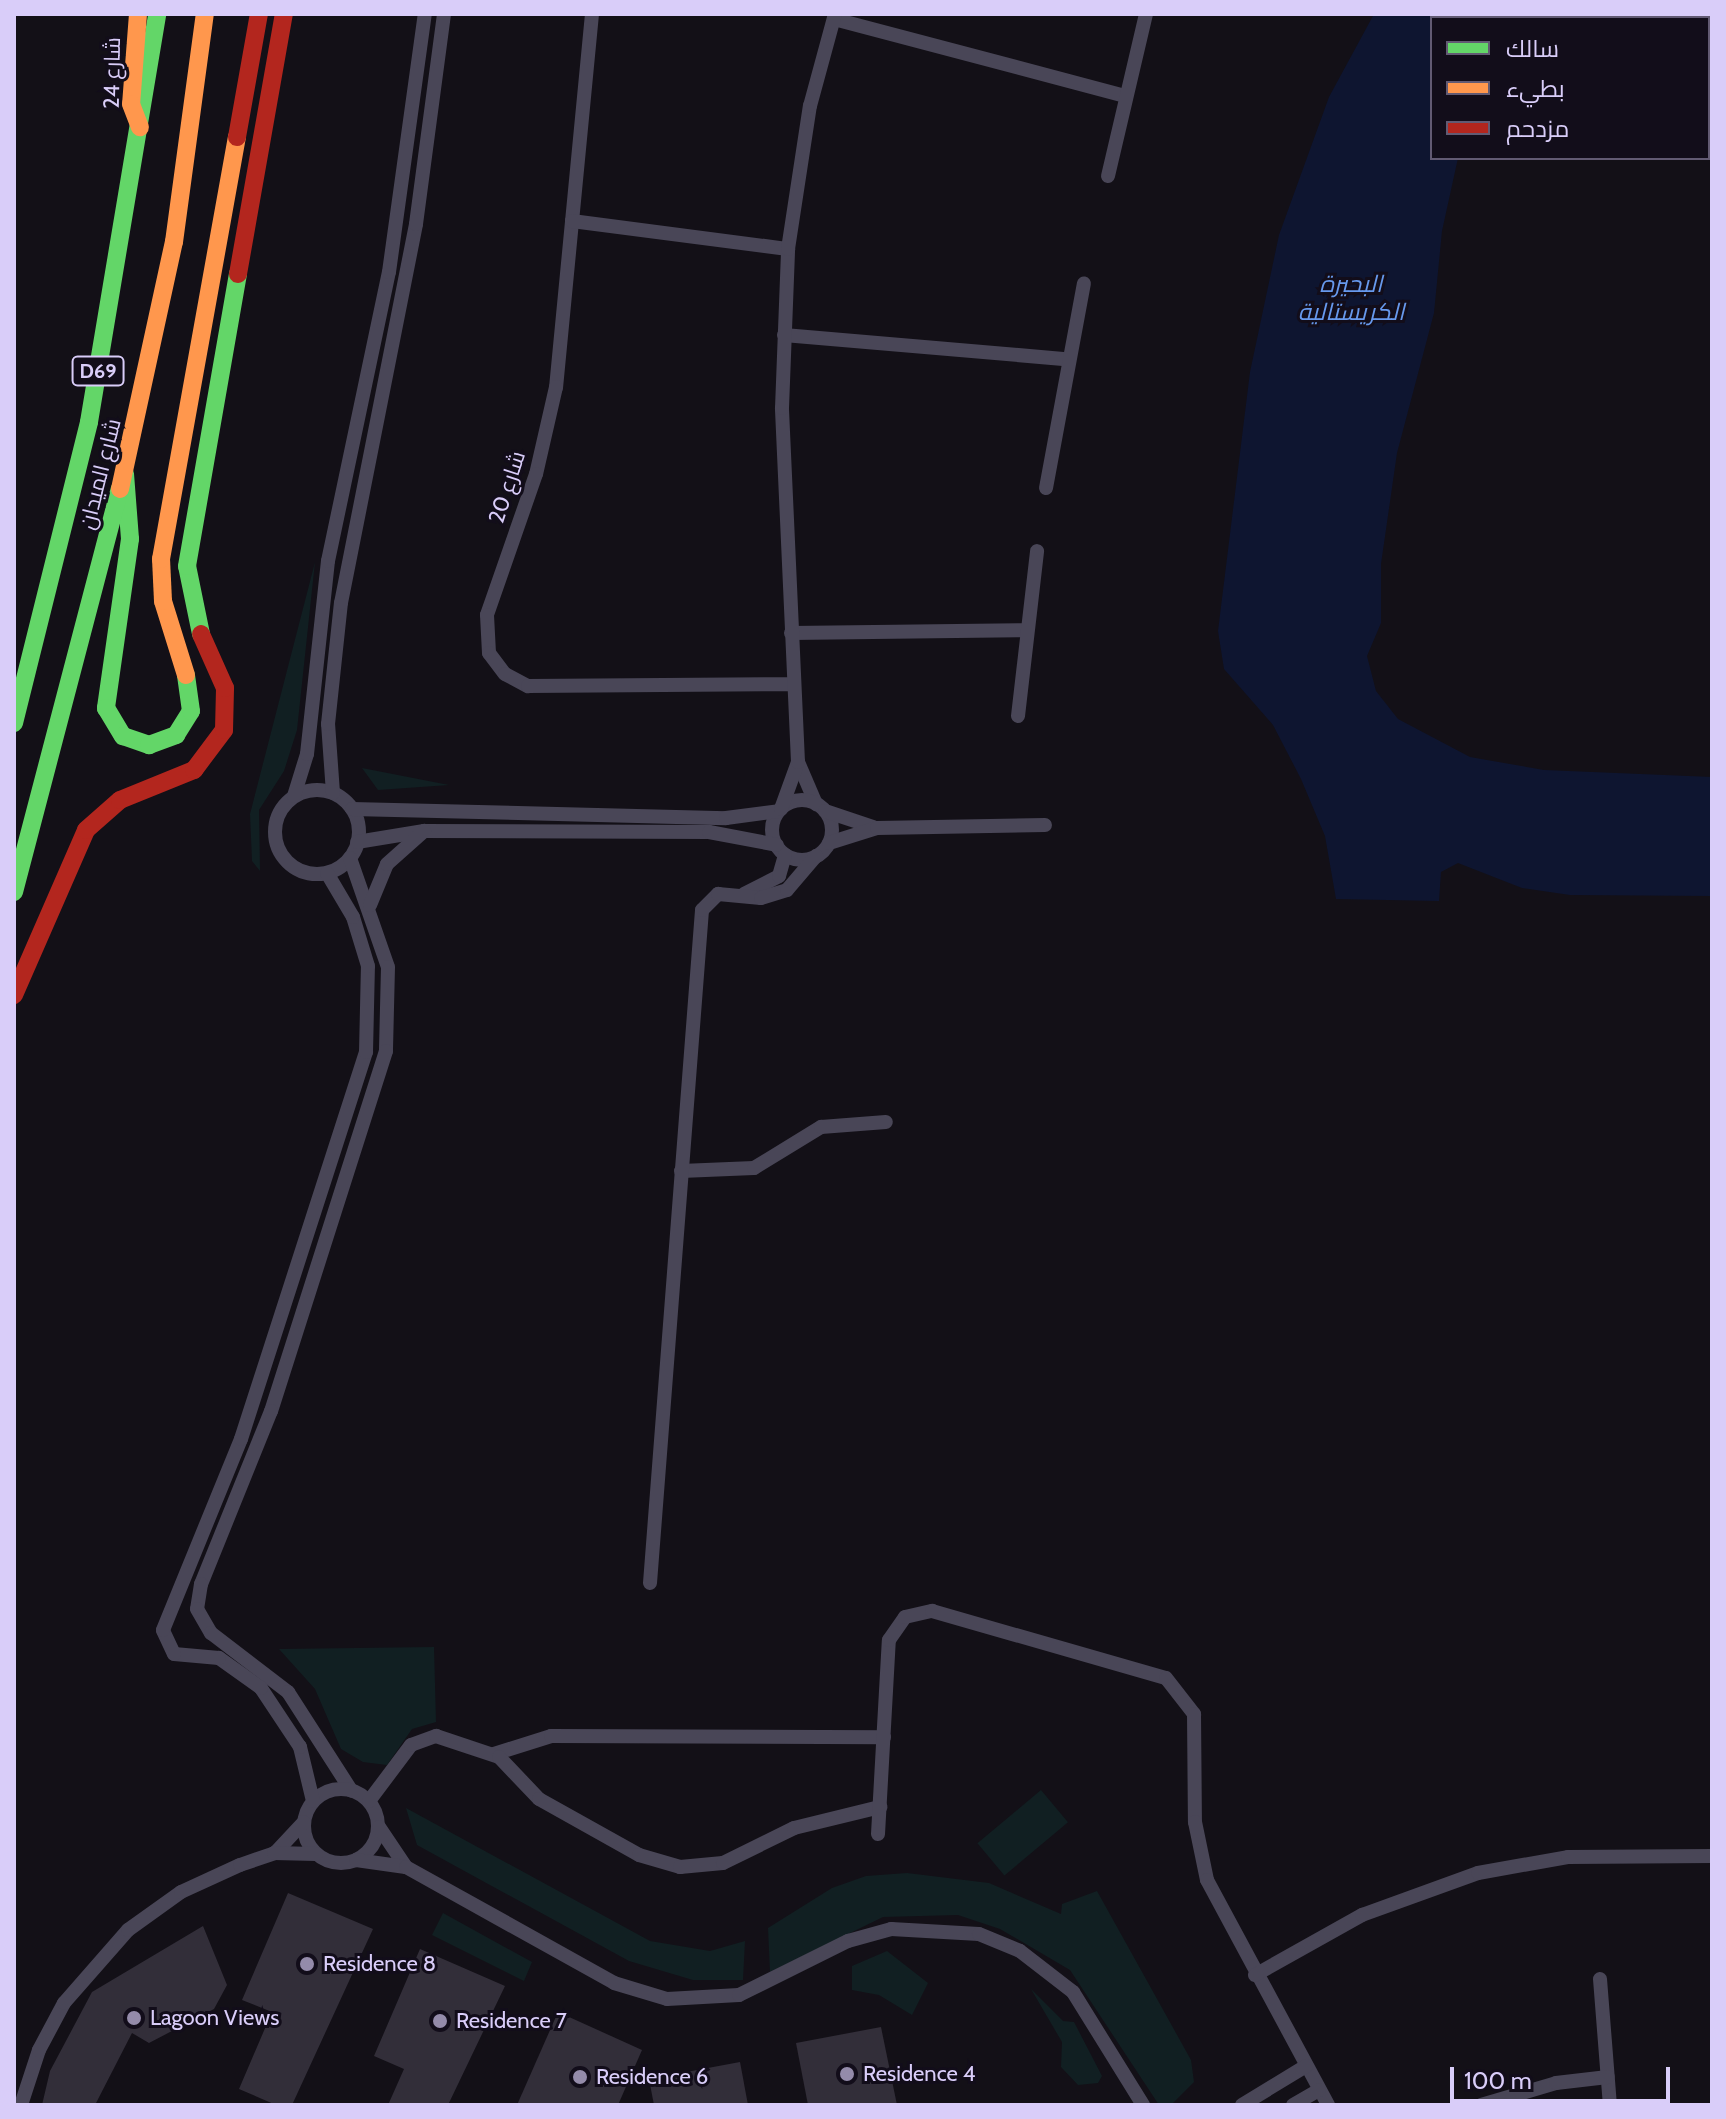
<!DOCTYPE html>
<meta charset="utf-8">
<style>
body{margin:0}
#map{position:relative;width:1726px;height:2119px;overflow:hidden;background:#131017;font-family:Cabin,Cairo,sans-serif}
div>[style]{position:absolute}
.green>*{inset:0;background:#111f22;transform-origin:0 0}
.water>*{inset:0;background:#0e1530}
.building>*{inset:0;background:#322e39}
.street>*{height:14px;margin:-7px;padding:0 7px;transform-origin:7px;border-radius:7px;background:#494657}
.street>.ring{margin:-7px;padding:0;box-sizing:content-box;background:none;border:14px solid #494657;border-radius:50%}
.fast>*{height:18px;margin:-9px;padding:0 9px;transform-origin:9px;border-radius:9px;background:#63d668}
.slow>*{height:18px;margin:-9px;padding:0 9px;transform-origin:9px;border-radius:9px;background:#ff974d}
.jam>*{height:18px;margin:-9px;padding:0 9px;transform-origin:9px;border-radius:9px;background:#b3261e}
.dots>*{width:22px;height:22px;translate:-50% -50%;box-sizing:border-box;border:4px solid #120d1a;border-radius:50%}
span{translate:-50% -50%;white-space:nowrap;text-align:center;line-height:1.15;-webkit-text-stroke:6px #120d1a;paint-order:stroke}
.shield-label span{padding:2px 6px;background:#120d1a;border:2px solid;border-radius:6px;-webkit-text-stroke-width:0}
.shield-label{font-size:20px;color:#d9cdf9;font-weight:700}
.street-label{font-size:22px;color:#d9cdf9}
.poi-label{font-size:22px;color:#d9cdf9}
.left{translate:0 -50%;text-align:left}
.water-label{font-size:24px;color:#6799ed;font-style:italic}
.frame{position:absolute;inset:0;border:16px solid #d9cdf9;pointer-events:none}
.legend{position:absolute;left:1430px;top:16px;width:280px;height:144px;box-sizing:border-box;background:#120d1a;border:2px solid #625a73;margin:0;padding:10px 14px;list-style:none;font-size:24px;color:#d9cdf9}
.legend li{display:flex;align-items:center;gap:16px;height:40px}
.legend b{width:40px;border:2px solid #625a73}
.scale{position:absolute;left:1450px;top:2067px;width:220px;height:36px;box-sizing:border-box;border:4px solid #d9cdf9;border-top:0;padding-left:10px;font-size:24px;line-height:28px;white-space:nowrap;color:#d9cdf9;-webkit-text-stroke:6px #120d1a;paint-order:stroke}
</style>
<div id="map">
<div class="green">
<div style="clip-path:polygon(315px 562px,297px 730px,284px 771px,259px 810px,260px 871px,252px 861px,250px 814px)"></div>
<div style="clip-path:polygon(362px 768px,449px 785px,378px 790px)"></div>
<div style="clip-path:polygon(434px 1647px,436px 1722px,412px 1729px,387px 1765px,363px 1762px,341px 1749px,315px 1689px,279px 1649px)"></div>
<div style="left:1041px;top:1790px;width:42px;height:83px;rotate:50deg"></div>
<div style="clip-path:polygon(406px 1808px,650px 1941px,710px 1951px,745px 1941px,743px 1980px,693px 1980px,629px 1961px,417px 1845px)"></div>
<div style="clip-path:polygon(907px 1873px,989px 1883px,1061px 1914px,1062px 1904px,1097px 1891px,1191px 2060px,1194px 2082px,1171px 2105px,1159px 2105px,1070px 1970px,1000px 1929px,958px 1915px,883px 1917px,770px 1972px,768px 1928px,832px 1888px,866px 1876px)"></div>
<div style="clip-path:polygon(443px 1913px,532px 1962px,524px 1981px,432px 1935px)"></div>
<div style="clip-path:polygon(887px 1951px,928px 1983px,912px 2015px,879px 1995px,852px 1990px,852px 1966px)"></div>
<div style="clip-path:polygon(1031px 1989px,1063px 2021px,1074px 2022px,1102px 2076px,1098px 2083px,1078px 2085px,1061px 2067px,1062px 2042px)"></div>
</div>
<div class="water">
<div style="clip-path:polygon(1374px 14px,1542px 14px,1432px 18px,1432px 158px,1458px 158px,1442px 231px,1434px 313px,1397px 453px,1381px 564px,1381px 623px,1367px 656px,1376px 691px,1398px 719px,1470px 757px,1544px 770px,1712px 777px,1712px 896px,1570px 895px,1522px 888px,1458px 863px,1441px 872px,1439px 901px,1336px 899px,1325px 836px,1301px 779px,1273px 725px,1224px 669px,1218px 631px,1250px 372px,1279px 235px,1329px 97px)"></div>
</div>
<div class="building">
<div style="clip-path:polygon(288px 1893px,373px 1929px,292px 2105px,276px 2105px,239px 2089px,272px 2012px,242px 2000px)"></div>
<div style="clip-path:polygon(203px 1926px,227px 1985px,214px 2009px,149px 2043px,132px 2033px,95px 2105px,42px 2105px,50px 2071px,92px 1992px)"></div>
<div style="clip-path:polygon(420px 1949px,505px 1986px,448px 2105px,388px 2105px,404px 2069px,374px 2056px)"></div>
<div style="clip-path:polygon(558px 2012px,642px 2050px,618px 2105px,517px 2105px)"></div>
<div style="clip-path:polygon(881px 2027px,897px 2105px,808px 2105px,796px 2043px)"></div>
<div style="clip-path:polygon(740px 2062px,748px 2105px,654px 2105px,649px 2079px)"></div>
</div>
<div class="street">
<div style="left:592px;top:14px;width:375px;rotate:95.5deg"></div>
<div style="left:556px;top:387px;width:89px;rotate:102.9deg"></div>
<div style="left:536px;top:474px;width:149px;rotate:109.2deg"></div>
<div style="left:487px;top:615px;width:38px;rotate:87deg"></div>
<div style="left:489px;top:653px;width:26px;rotate:53deg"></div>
<div style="left:505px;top:674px;width:26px;rotate:28deg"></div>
<div style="left:528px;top:686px;width:266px;rotate:-0.4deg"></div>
<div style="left:834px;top:19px;width:302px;rotate:14.8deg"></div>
<div style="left:1108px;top:176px;width:166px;rotate:-76.8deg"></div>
<div style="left:572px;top:221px;width:218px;rotate:7.4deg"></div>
<div style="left:784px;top:335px;width:283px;rotate:4.9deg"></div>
<div style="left:1046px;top:488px;width:208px;rotate:-79.5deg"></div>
<div style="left:791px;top:633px;width:235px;rotate:-0.7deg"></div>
<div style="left:1018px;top:716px;width:166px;rotate:-83.4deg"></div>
<div style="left:798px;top:762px;width:46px;rotate:66.8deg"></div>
<div class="ring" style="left:275px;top:790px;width:70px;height:70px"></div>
<div style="left:333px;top:793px;width:69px;rotate:-94.1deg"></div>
<div style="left:328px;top:724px;width:122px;rotate:-83.9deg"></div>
<div style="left:341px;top:603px;width:386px;rotate:-78.8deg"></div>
<div style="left:416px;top:224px;width:212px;rotate:-82.4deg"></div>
<div style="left:294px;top:796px;width:44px;rotate:-72.8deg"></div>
<div style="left:307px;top:754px;width:194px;rotate:-83.8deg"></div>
<div style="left:328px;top:561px;width:295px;rotate:-78.1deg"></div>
<div style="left:389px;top:272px;width:260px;rotate:-82.1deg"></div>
<div class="ring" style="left:772px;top:800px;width:46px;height:46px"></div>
<div style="left:352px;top:809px;width:374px;rotate:1.4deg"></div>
<div style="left:726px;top:818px;width:53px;rotate:-7.5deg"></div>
<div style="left:781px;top:809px;width:50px;rotate:-70.1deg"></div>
<div style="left:798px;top:762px;width:354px;rotate:-92.6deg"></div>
<div style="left:782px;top:408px;width:159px;rotate:-87.8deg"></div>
<div style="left:788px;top:249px;width:145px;rotate:-81.3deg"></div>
<div style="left:810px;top:106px;width:95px;rotate:-74.8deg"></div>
<div style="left:825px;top:811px;width:51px;rotate:18.4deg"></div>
<div style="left:357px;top:842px;width:68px;rotate:-9.3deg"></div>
<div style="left:424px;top:831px;width:285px;rotate:0.2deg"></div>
<div style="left:709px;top:832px;width:69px;rotate:10.8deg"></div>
<div style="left:829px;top:843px;width:50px;rotate:-17.4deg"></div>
<div style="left:877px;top:828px;width:168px;rotate:-1deg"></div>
<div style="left:350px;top:858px;width:115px;rotate:70.8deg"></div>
<div style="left:388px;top:967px;width:84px;rotate:91.4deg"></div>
<div style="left:386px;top:1051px;width:378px;rotate:107.7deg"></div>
<div style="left:271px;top:1411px;width:187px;rotate:112deg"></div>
<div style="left:201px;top:1584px;width:25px;rotate:99deg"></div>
<div style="left:197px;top:1609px;width:28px;rotate:60deg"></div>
<div style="left:211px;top:1633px;width:97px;rotate:37.5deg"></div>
<div style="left:288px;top:1692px;width:117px;rotate:57.3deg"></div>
<div style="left:744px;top:894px;width:39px;rotate:-27deg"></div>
<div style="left:779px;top:876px;width:22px;rotate:-74deg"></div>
<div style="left:370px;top:905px;width:44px;rotate:-67.5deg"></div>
<div style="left:387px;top:864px;width:50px;rotate:-41.7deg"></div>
<div style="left:681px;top:1171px;width:73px;rotate:-2.4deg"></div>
<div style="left:754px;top:1168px;width:79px;rotate:-31.5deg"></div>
<div style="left:821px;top:1127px;width:65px;rotate:-4.4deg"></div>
<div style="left:650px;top:1583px;width:675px;rotate:-85.58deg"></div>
<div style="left:702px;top:910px;width:23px;rotate:-45deg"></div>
<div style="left:718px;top:894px;width:43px;rotate:5.3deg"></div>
<div style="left:761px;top:898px;width:27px;rotate:-17deg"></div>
<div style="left:787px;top:890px;width:45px;rotate:-49.5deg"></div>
<div style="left:494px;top:1754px;width:60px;rotate:-17.5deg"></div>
<div style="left:551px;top:1736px;width:333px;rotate:0.2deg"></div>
<div class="ring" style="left:304px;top:1789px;width:60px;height:60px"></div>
<div style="left:313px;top:1801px;width:56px;rotate:-103.5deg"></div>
<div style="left:300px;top:1747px;width:71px;rotate:-123.5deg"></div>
<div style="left:261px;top:1688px;width:52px;rotate:-144.5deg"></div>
<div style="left:219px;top:1658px;width:45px;rotate:-174.9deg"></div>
<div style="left:174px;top:1654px;width:26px;rotate:-115deg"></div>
<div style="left:163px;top:1630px;width:206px;rotate:-67.8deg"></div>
<div style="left:241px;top:1439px;width:407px;rotate:-72.1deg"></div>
<div style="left:366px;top:1052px;width:86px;rotate:-88.7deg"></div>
<div style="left:368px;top:966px;width:51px;rotate:-107deg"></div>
<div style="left:353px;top:917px;width:51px;rotate:-120.6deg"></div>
<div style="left:369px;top:1801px;width:70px;rotate:-53.1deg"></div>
<div style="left:411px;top:1745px;width:27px;rotate:-20deg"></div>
<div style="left:436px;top:1736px;width:66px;rotate:18.4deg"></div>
<div style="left:499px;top:1757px;width:58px;rotate:46.4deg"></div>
<div style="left:539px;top:1799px;width:115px;rotate:29.2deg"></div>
<div style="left:639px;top:1855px;width:43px;rotate:16.3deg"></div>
<div style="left:680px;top:1867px;width:43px;rotate:-5.3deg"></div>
<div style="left:723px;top:1863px;width:79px;rotate:-26.2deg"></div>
<div style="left:794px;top:1828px;width:89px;rotate:-13.7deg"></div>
<div style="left:379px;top:1827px;width:48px;rotate:56deg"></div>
<div style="left:878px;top:1834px;width:194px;rotate:-86.8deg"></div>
<div style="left:889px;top:1640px;width:28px;rotate:-55deg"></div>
<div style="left:905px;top:1617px;width:28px;rotate:-13deg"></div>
<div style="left:932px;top:1611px;width:243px;rotate:16deg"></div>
<div style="left:1166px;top:1678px;width:46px;rotate:52.1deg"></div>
<div style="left:1194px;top:1714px;width:108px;rotate:89.5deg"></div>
<div style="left:1195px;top:1822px;width:59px;rotate:78.3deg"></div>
<div style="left:1207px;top:1880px;width:255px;rotate:61.7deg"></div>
<div style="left:275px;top:1853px;width:42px;rotate:-46.9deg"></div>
<div style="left:356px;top:1860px;width:50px;rotate:8deg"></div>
<div style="left:406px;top:1867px;width:238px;rotate:29.1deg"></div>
<div style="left:614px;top:1983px;width:55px;rotate:16.8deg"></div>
<div style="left:667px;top:1999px;width:72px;rotate:-3.2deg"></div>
<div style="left:739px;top:1995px;width:122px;rotate:-26.4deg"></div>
<div style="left:848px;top:1941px;width:45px;rotate:-15.6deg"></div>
<div style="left:891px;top:1929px;width:88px;rotate:3.3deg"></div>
<div style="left:979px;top:1934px;width:44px;rotate:22.5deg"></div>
<div style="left:1020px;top:1951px;width:67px;rotate:37.7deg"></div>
<div style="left:1073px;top:1992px;width:133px;rotate:58.2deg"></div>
<div style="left:1255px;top:1975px;width:123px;rotate:-29.3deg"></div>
<div style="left:1362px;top:1915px;width:123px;rotate:-19.9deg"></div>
<div style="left:1478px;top:1873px;width:91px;rotate:-10.1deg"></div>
<div style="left:1568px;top:1857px;width:144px;rotate:-0.4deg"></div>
<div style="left:1600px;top:1979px;width:126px;rotate:85.5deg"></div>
<div style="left:21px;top:2105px;width:58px;rotate:-71.9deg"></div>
<div style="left:39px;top:2050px;width:53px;rotate:-62deg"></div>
<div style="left:64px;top:2003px;width:97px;rotate:-48.8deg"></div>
<div style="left:128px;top:1930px;width:65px;rotate:-35.6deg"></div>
<div style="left:181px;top:1892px;width:65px;rotate:-24.6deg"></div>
<div style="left:240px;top:1865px;width:36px;rotate:-19deg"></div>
<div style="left:274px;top:1853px;width:42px;rotate:1.4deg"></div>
<div style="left:1242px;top:2105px;width:75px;rotate:-31.4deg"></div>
<div style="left:1293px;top:2105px;width:30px;rotate:-30deg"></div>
<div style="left:1481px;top:2105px;width:78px;rotate:-16.3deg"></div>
<div style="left:1556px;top:2083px;width:52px;rotate:-6.6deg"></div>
</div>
<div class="fast">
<div style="left:125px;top:474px;width:65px;rotate:85.6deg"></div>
<div style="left:130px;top:539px;width:171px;rotate:98.1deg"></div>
<div style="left:106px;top:708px;width:33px;rotate:59deg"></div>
<div style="left:123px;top:736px;width:28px;rotate:19deg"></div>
<div style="left:149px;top:745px;width:29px;rotate:-20deg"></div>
<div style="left:176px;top:735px;width:28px;rotate:-58deg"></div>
<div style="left:191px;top:711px;width:36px;rotate:-98deg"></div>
<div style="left:201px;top:634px;width:69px;rotate:-101.6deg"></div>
<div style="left:187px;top:566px;width:296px;rotate:-80.1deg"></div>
<div style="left:14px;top:723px;width:310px;rotate:-76deg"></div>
<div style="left:89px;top:422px;width:414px;rotate:-80.5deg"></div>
<div style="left:14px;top:892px;width:417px;rotate:-75.3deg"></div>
</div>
<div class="slow">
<div style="left:138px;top:14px;width:90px;rotate:94.4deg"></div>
<div style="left:131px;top:104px;width:25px;rotate:69deg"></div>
<div style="left:120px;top:489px;width:253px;rotate:-77.7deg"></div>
<div style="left:174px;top:242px;width:230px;rotate:-82.3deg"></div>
<div style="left:186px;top:675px;width:77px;rotate:-107.3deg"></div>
<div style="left:163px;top:601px;width:42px;rotate:-92.7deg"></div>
<div style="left:161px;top:559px;width:429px;rotate:-79.8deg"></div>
</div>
<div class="jam">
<div style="left:237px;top:137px;width:125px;rotate:-79.9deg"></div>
<div style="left:238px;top:274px;width:264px;rotate:-80deg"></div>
<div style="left:14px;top:995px;width:180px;rotate:-66.4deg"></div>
<div style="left:86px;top:830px;width:45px;rotate:-41.4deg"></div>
<div style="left:120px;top:800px;width:80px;rotate:-22.1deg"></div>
<div style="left:194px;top:770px;width:50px;rotate:-53.1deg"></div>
<div style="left:224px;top:730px;width:42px;rotate:-88.6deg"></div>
<div style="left:225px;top:688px;width:59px;rotate:-114deg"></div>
</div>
<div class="dots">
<div style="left:307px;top:1964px;background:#948baa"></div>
<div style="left:134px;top:2018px;background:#948baa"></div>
<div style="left:440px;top:2021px;background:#948baa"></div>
<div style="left:847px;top:2074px;background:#948baa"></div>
<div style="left:580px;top:2077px;background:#948baa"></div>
</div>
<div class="shield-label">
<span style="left:98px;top:371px">D69</span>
</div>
<div class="street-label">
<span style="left:112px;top:73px;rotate:-89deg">شارع 24</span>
<span style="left:100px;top:474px;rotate:-76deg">شارع الميدان</span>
<span style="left:507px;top:487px;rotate:-72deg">شارع 20</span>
</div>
<div class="poi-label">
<span class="left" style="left:323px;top:1964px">Residence 8</span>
<span class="left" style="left:150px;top:2018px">Lagoon Views</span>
<span class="left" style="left:456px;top:2021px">Residence 7</span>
<span class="left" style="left:863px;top:2074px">Residence 4</span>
<span class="left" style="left:596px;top:2077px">Residence 6</span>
</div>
<div class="water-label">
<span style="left:1351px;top:298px">البحيرة<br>الكريستالية</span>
</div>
<div class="frame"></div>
<ul class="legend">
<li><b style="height:10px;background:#63d668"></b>سالك</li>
<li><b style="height:10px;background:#ff974d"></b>بطيء</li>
<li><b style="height:10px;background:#b3261e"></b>مزدحم</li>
</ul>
<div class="scale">100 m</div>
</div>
